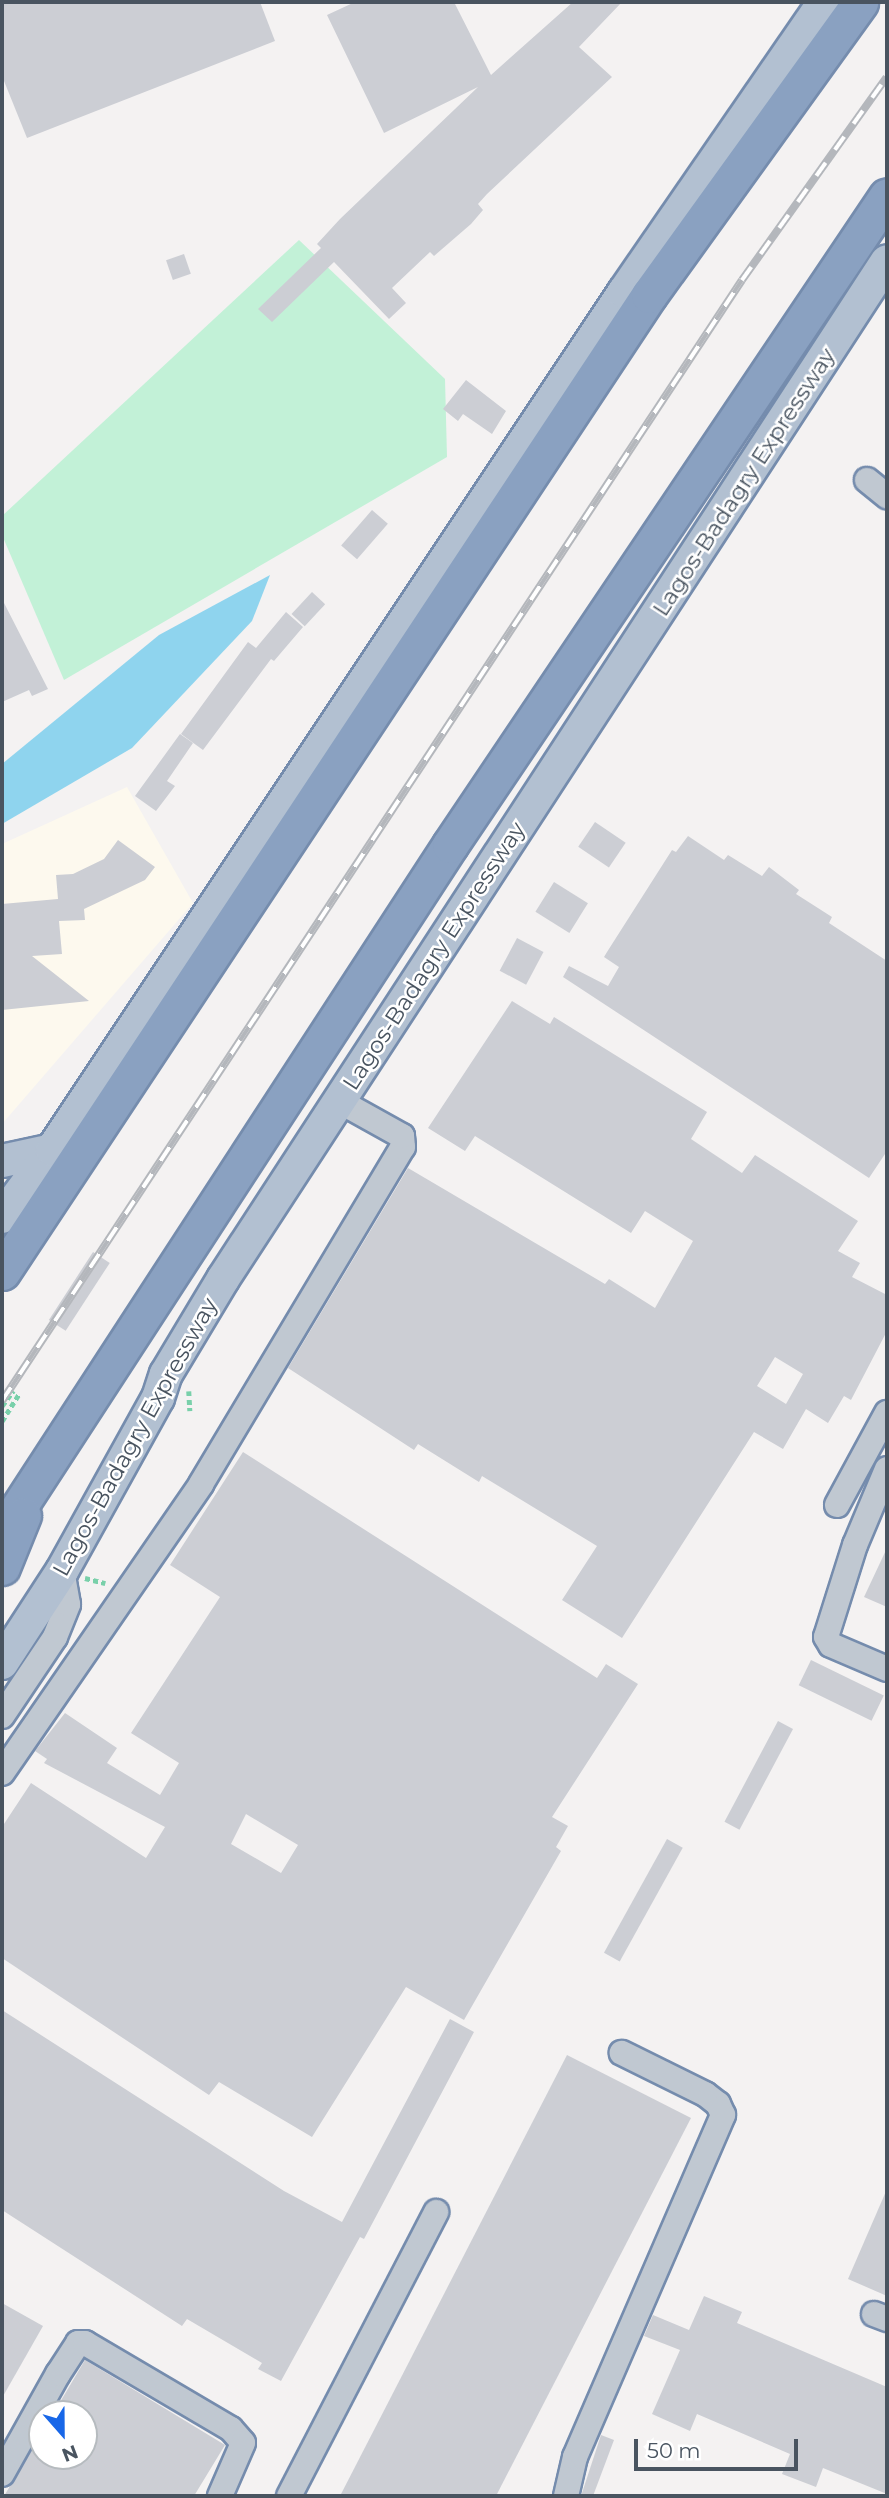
<!DOCTYPE html>
<style>
body{margin:0}
#map{position:relative;width:889px;height:2498px;overflow:hidden;background:#f4f2f2;font-family:Montserrat,sans-serif}
div>[style]{position:absolute}
.commercial>*{inset:0;background:#fdf9ee}
.green>*{inset:0;background:#c2f1d7}
.water>*{inset:0;background:#8fd4ee}
.building>*{inset:0;background:#ccced4;transform-origin:0 0}
.path>*{height:4.5px;margin-top:-2.25px;transform-origin:0;background:repeating-linear-gradient(90deg,#79d0aa 0 5px,transparent 0 8.5px)}
.roads{filter:drop-shadow(2px 0 #758cad) drop-shadow(-2px 0 #758cad) drop-shadow(0 2px #758cad) drop-shadow(0 -2px #758cad)}
.minor>*{height:24px;margin:-12px;padding:0 12px;transform-origin:12px;border-radius:12px;background:#c0c8d1}
.major>*{height:32px;margin:-16px;padding:0 16px;transform-origin:16px;border-radius:16px;background:#b2c0d1}
.highway>*{height:35px;margin:-17.5px;padding:0 17.5px;transform-origin:17.5px;border-radius:17.5px;background:#8aa1c1}
.rail>*{height:8px;margin-top:-4px;transform-origin:0;background:repeating-linear-gradient(90deg,#fff 0 16px,#b4b7bc 0 32px);box-sizing:border-box;border-block:2px solid #b4b7bc}
span{translate:-50% -50%;white-space:nowrap;text-align:center;line-height:1.15;-webkit-text-stroke:5px #fff;paint-order:stroke}
.street-label{font-size:23px;color:#495460}
.frame{position:absolute;inset:0;border:4px solid #495460;pointer-events:none}
.north{position:absolute;left:28px;top:2400px;width:70px;height:70px;box-sizing:border-box;background:#fff;border:2px solid #b6bbbf;border-radius:50%;rotate:159deg;font-size:19px;font-weight:700;line-height:28px;text-align:center;color:#495460}
.north::after{content:'';display:block;margin:auto;width:24px;height:32px;background:#1867e8;clip-path:polygon(50% 0,100% 100%,50% 72%,0 100%)}
.scale{position:absolute;left:634px;top:2439px;width:164px;height:32px;box-sizing:border-box;border:4px solid #495460;border-top:0;padding-left:9px;font-size:21px;line-height:24px;white-space:nowrap;color:#495460;-webkit-text-stroke:5px #fff;paint-order:stroke}
</style>
<div id="map">
<div class="commercial">
<div style="clip-path:polygon(127px 787px,193px 903px,2px 1124px,2px 844px)"></div>
</div>
<div class="green">
<div style="clip-path:polygon(299px 240px,445px 379px,447px 457px,64px 680px,2px 535px,2px 516px)"></div>
</div>
<div class="water">
<div style="clip-path:polygon(270px 575px,252px 621px,132px 748px,2px 824px,2px 764px,159px 635px)"></div>
</div>
<div class="building">
<div style="clip-path:polygon(2px 2px,260px 2px,275px 41px,27px 138px,2px 76px)"></div>
<div style="clip-path:polygon(355px 2px,454px 2px,491px 75px,573px 2px,622px 2px,579px 47px,612px 77px,487px 194px,478px 204px,483px 210px,471px 224px,434px 256px,430px 252px,392px 288px,406px 303px,389px 319px,334px 262px,272px 322px,258px 309px,321px 248px,317px 244px,340px 219px,478px 87px,384px 133px,327px 15px)"></div>
<div style="left:184px;top:254px;width:21px;height:19px;rotate:71deg"></div>
<div style="clip-path:polygon(466px 380px,506px 411px,492px 434px,463px 414px,458px 421px,443px 409px)"></div>
<div style="left:372px;top:510px;width:21px;height:47px;rotate:41deg"></div>
<div style="left:312px;top:592px;width:18px;height:30px;rotate:43deg"></div>
<div style="clip-path:polygon(2px 599px,48px 689px,32px 696px,29px 690px,2px 702px)"></div>
<div style="clip-path:polygon(286px 612px,303px 627px,274px 661px,271px 659px,203px 750px,181px 734px,248px 642px,256px 648px)"></div>
<div style="clip-path:polygon(180px 734px,193px 743px,167px 781px,175px 786px,156px 811px,135px 796px)"></div>
<div style="left:595px;top:822px;width:37px;height:30px;rotate:34deg"></div>
<div style="clip-path:polygon(688px 836px,724px 860px,728px 855px,762px 876px,769px 867px,799px 890px,796px 894px,832px 917px,829px 923px,887px 961px,887px 1151px,869px 1178px,563px 977px,569px 966px,608px 986px,619px 967px,604px 957px,607px 952px,672px 850px,676px 852px)"></div>
<div style="clip-path:polygon(118px 840px,155px 867px,145px 880px,84px 909px,85px 920px,59px 921px,62px 954px,32px 956px,89px 1001px,2px 1010px,2px 904px,58px 899px,56px 875px,73px 874px,104px 859px)"></div>
<div style="left:554px;top:882px;width:40px;height:35px;rotate:32deg"></div>
<div style="left:517px;top:938px;width:30px;height:37px;rotate:28deg"></div>
<div style="clip-path:polygon(evenodd,512px 1001px,550px 1024px,554px 1017px,707px 1112px,691px 1139px,742px 1173px,755px 1155px,858px 1221px,838px 1251px,860px 1263px,852px 1277px,887px 1295px,887px 1331px,851px 1400px,844px 1396px,828px 1423px,806px 1409px,783px 1449px,754px 1432px,622px 1638px,562px 1600px,597px 1546px,482px 1476px,479px 1482px,418px 1444px,414px 1450px,288px 1368px,408px 1168px,605px 1284px,609px 1279px,655px 1308px,693px 1241px,645px 1211px,631px 1233px,475px 1136px,465px 1151px,428px 1128px,512px 1001px,775px 1357px,803px 1374px,786px 1404px,757px 1386px,775px 1357px)"></div>
<div style="left:93px;top:1252px;width:20px;height:81px;rotate:33deg"></div>
<div style="clip-path:polygon(evenodd,243px 1452px,597px 1678px,606px 1664px,638px 1684px,552px 1817px,568px 1826px,556px 1847px,561px 1851px,464px 2020px,406px 1987px,312px 2137px,219px 2082px,209px 2095px,2px 1958px,2px 1827px,31px 1783px,146px 1858px,165px 1827px,44px 1763px,47px 1759px,35px 1751px,65px 1713px,117px 1748px,107px 1763px,160px 1795px,179px 1763px,131px 1733px,220px 1597px,170px 1565px,243px 1452px,246px 1814px,298px 1845px,281px 1873px,231px 1844px,246px 1814px)"></div>
<div style="clip-path:polygon(887px 1548px,887px 1607px,864px 1597px)"></div>
<div style="left:811px;top:1660px;width:81px;height:28px;rotate:26deg"></div>
<div style="left:778px;top:1721px;width:17px;height:114px;rotate:28deg"></div>
<div style="left:667px;top:1839px;width:18px;height:130px;rotate:29deg"></div>
<div style="clip-path:polygon(2px 2010px,284px 2191px,342px 2222px,450px 2019px,474px 2032px,364px 2239px,360px 2237px,281px 2381px,258px 2369px,262px 2363px,187px 2319px,182px 2326px,2px 2210px)"></div>
<div style="clip-path:polygon(567px 2055px,691px 2118px,496px 2496px,340px 2496px)"></div>
<div style="clip-path:polygon(887px 2189px,887px 2296px,848px 2279px)"></div>
<div style="clip-path:polygon(704px 2296px,742px 2312px,737px 2323px,887px 2387px,887px 2494px,823px 2468px,816px 2487px,782px 2474px,790px 2454px,697px 2414px,690px 2431px,652px 2414px,680px 2350px,644px 2336px,653px 2315px,689px 2330px)"></div>
<div style="clip-path:polygon(2px 2303px,43px 2326px,2px 2398px)"></div>
<div style="clip-path:polygon(85px 2360px,225px 2445px,194px 2496px,4px 2496px,42px 2433px,42px 2456px,84px 2456px,84px 2414px,53px 2414px)"></div>
<div style="clip-path:polygon(601px 2435px,614px 2440px,593px 2496px,581px 2496px)"></div>
</div>
<div class="path">
<div style="left:189px;top:1391px;width:20px;rotate:87deg"></div>
<div style="left:2px;top:1406px;width:19px;rotate:-54deg"></div>
<div style="left:2px;top:1421px;width:32px;rotate:-58deg"></div>
<div style="left:85px;top:1578px;width:21px;rotate:14deg"></div>
</div>
<div class="roads">
<div class="minor">
<div style="left:867px;top:480px;width:26px;rotate:39deg"></div>
<div style="left:887px;top:1469px;width:82px;rotate:112.8deg"></div>
<div style="left:855px;top:1545px;width:96px;rotate:107.5deg"></div>
<div style="left:826px;top:1637px;width:9px;rotate:58deg"></div>
<div style="left:831px;top:1645px;width:61px;rotate:23.2deg"></div>
<div style="left:837px;top:1505px;width:105px;rotate:-61.5deg"></div>
<div style="left:2px;top:1716px;width:95px;rotate:-56.1deg"></div>
<div style="left:55px;top:1637px;width:35px;rotate:-68deg"></div>
<div style="left:68px;top:1604px;width:34px;rotate:-100deg"></div>
<div style="left:2px;top:1773px;width:351px;rotate:-55.4deg"></div>
<div style="left:201px;top:1484px;width:393px;rotate:-59.1deg"></div>
<div style="left:403px;top:1147px;width:11px;rotate:-95deg"></div>
<div style="left:402px;top:1136px;width:72px;rotate:-150.9deg"></div>
<div style="left:874px;top:2314px;width:14px;rotate:21deg"></div>
<div style="left:2px;top:2474px;width:115px;rotate:-60.8deg"></div>
<div style="left:58px;top:2374px;width:37px;rotate:-57deg"></div>
<div style="left:78px;top:2343px;width:7px"></div>
<div style="left:85px;top:2343px;width:169px;rotate:30.5deg"></div>
<div style="left:231px;top:2429px;width:18px;rotate:49deg"></div>
<div style="left:243px;top:2443px;width:58px;rotate:113.5deg"></div>
<div style="left:289px;top:2496px;width:320px;rotate:-62.6deg"></div>
<div style="left:566px;top:2496px;width:40px;rotate:-77deg"></div>
<div style="left:575px;top:2457px;width:373px;rotate:-66.6deg"></div>
<div style="left:723px;top:2115px;width:12px;rotate:-114deg"></div>
<div style="left:718px;top:2104px;width:16px;rotate:-142deg"></div>
<div style="left:705px;top:2094px;width:93px;rotate:-153.7deg"></div>
</div>
<div class="major">
<div style="left:2px;top:1161px;width:51px;rotate:-12.4deg"></div>
<div style="left:2px;top:1217px;width:84px;rotate:-53.3deg"></div>
<div style="left:52px;top:1150px;width:1031px;rotate:-56.31deg"></div>
<div style="left:624px;top:292px;width:352px;rotate:-55.4deg"></div>
<div style="left:2px;top:1663px;width:110px;rotate:-56.9deg"></div>
<div style="left:62px;top:1571px;width:198px;rotate:-61deg"></div>
<div style="left:158px;top:1398px;width:25px;rotate:-72deg"></div>
<div style="left:166px;top:1374px;width:111px;rotate:-59deg"></div>
<div style="left:223px;top:1279px;width:1215px;rotate:-56.89deg"></div>
</div>
<div class="highway">
<div style="left:2px;top:1272px;width:1172px;rotate:-56.49deg"></div>
<div style="left:649px;top:295px;width:361px;rotate:-54.2deg"></div>
<div style="left:2px;top:1533px;width:821px;rotate:-56.93deg"></div>
<div style="left:450px;top:845px;width:782px;rotate:-56.05deg"></div>
<div style="left:2px;top:1567px;width:56px;rotate:-68deg"></div>
</div>
</div>
<div class="rail">
<div style="left:2px;top:1401px;width:1343px;rotate:-56.57deg"></div>
<div style="left:742px;top:280px;width:249px;rotate:-54.5deg"></div>
</div>
<div class="street-label">
<span style="left:744px;top:482px;rotate:-57deg">Lagos-Badagry Expressway</span>
<span style="left:434px;top:956px;rotate:-57deg">Lagos-Badagry Expressway</span>
<span style="left:135px;top:1437px;rotate:-61deg">Lagos-Badagry Expressway</span>
</div>
<div class="frame"></div>
<div class="north">N</div>
<div class="scale">50 m</div>
</div>
